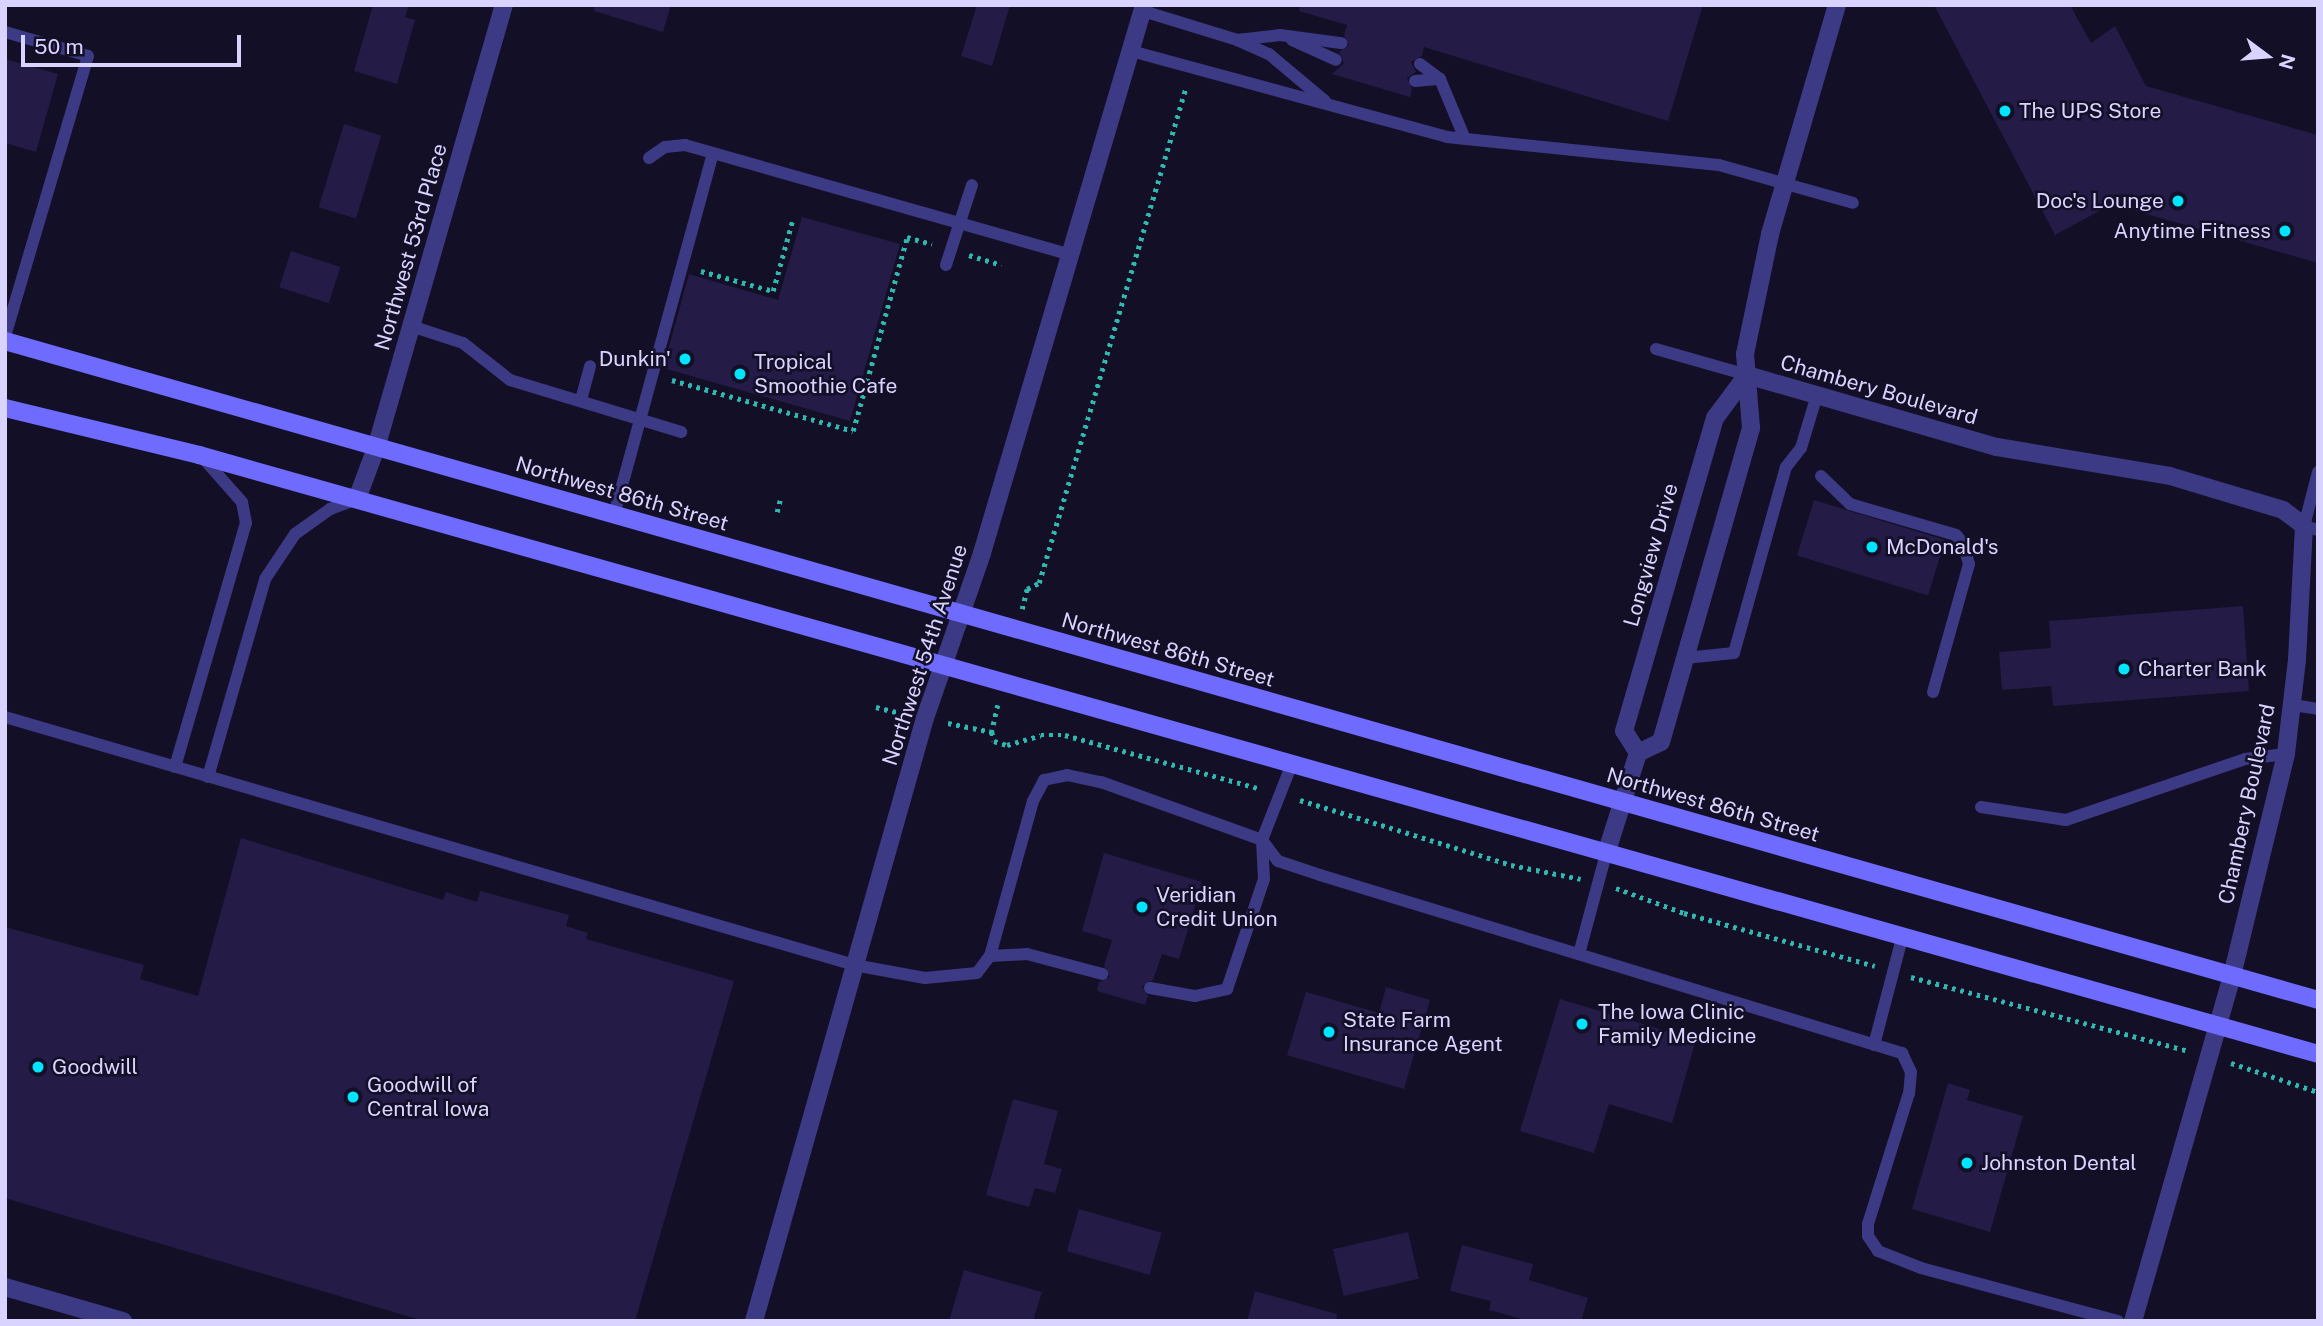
<!DOCTYPE html>
<style>
body{margin:0}
#map{position:relative;width:2323px;height:1326px;overflow:hidden;background:#130f26;font-family:"Public Sans",sans-serif}
div>[style]{position:absolute}
.building>*{inset:0;background:#241b47;transform-origin:0 0}
.path>*{height:4.5px;margin-top:-2.25px;transform-origin:0;background:repeating-linear-gradient(90deg,#2fb8b0 0 3.5px,transparent 0 8.5px)}
.service>*{height:12px;margin:-6px;padding:0 6px;transform-origin:6px;border-radius:6px;background:#3d3a85}
.minor>*{height:18px;margin:-9px;padding:0 9px;transform-origin:9px;border-radius:9px;background:#3d3a85}
.tertiary>*{height:18px;margin:-9px;padding:0 9px;transform-origin:9px;border-radius:9px;background:#3d3a85}
.secondary>*{height:18px;margin:-9px;padding:0 9px;transform-origin:9px;border-radius:9px;background:#6f6bff}
.dots>*{width:19px;height:19px;translate:-50% -50%;box-sizing:border-box;border:4px solid #130f26;border-radius:50%}
span{translate:-50% -50%;white-space:nowrap;text-align:center;line-height:1.15;-webkit-text-stroke:5px #130f26;paint-order:stroke}
.poi-label{font-size:21px;color:#d9d4ff}
.left{translate:0 -50%;text-align:left}
.right{translate:-100% -50%;text-align:right}
.street-label{font-size:21px;color:#d9d4ff}
.frame{position:absolute;inset:0;border:7px solid #d9d4ff;pointer-events:none}
.north{position:absolute;left:2232px;top:21px;width:70px;height:70px;-webkit-text-stroke:5px #130f26;paint-order:stroke;rotate:106deg;font-size:19px;font-weight:700;line-height:28px;text-align:center;color:#d9d4ff}
.north::after{content:'';display:block;margin:auto;width:24px;height:32px;background:#d9d4ff;clip-path:polygon(50% 0,100% 100%,50% 72%,0 100%)}
.scale{position:absolute;left:21px;top:35px;width:220px;height:32px;box-sizing:border-box;border:4px solid #d9d4ff;border-top:0;padding-left:9px;font-size:21px;line-height:24px;white-space:nowrap;color:#d9d4ff;-webkit-text-stroke:5px #130f26;paint-order:stroke}
</style>
<div id="map">
<div class="building">
<div style="clip-path:polygon(373px 5px,409px 5px,405px 17px,415px 20px,397px 84px,354px 71px)"></div>
<div style="clip-path:polygon(595px 5px,671px 5px,663px 32px,594px 11px)"></div>
<div style="clip-path:polygon(977px 5px,1010px 5px,992px 66px,961px 56px)"></div>
<div style="clip-path:polygon(1300px 5px,1703px 5px,1668px 121px,1424px 47px,1422px 56px,1411px 62px,1416px 72px,1407px 78px,1412px 89px,1410px 97px,1332px 74px,1344px 63px,1339px 52px,1349px 45px,1344px 35px,1347px 25px,1299px 11px)"></div>
<div style="clip-path:polygon(1934px 5px,2070px 5px,2091px 43px,2115px 26px,2146px 86px,2318px 135px,2318px 263px,2112px 204px,2055px 235px)"></div>
<div style="clip-path:polygon(5px 59px,58px 74px,36px 152px,5px 143px)"></div>
<div style="left:344px;top:124px;width:39px;height:87px;rotate:17deg"></div>
<div style="clip-path:polygon(802px 217px,900px 244px,850px 421px,663px 368px,689px 274px,778px 300px)"></div>
<div style="left:291px;top:251px;width:52px;height:38px;rotate:18deg"></div>
<div style="left:1814px;top:500px;width:137px;height:58px;rotate:17deg"></div>
<div style="clip-path:polygon(2243px 606px,2249px 691px,2053px 706px,2051px 686px,2002px 690px,1999px 652px,2051px 648px,2049px 621px)"></div>
<div style="clip-path:polygon(241px 838px,443px 900px,446px 892px,477px 902px,480px 891px,569px 915px,566px 926px,588px 933px,586px 939px,734px 981px,635px 1321px,424px 1321px,5px 1198px,5px 927px,144px 965px,140px 979px,198px 996px)"></div>
<div style="clip-path:polygon(1104px 853px,1202px 882px,1179px 959px,1162px 954px,1153px 980px,1142px 986px,1148px 996px,1145px 1005px,1097px 991px,1099px 982px,1110px 977px,1104px 966px,1112px 940px,1082px 931px)"></div>
<div style="clip-path:polygon(1386px 987px,1430px 1000px,1404px 1089px,1287px 1055px,1306px 992px,1379px 1013px)"></div>
<div style="clip-path:polygon(1560px 999px,1696px 1040px,1672px 1123px,1609px 1104px,1594px 1153px,1520px 1131px)"></div>
<div style="clip-path:polygon(1948px 1083px,1970px 1090px,1967px 1100px,2023px 1116px,1990px 1232px,1912px 1209px)"></div>
<div style="clip-path:polygon(1013px 1099px,1058px 1111px,1044px 1164px,1062px 1169px,1055px 1193px,1035px 1188px,1029px 1207px,986px 1195px)"></div>
<div style="left:1079px;top:1209px;width:86px;height:44px;rotate:16deg"></div>
<div style="left:1408px;top:1232px;width:48px;height:77px;rotate:77deg"></div>
<div style="clip-path:polygon(1462px 1245px,1533px 1264px,1529px 1280px,1588px 1298px,1581px 1321px,1529px 1321px,1489px 1310px,1491px 1301px,1450px 1291px)"></div>
<div style="clip-path:polygon(964px 1270px,1042px 1292px,1033px 1321px,949px 1321px)"></div>
<div style="clip-path:polygon(1255px 1291px,1337px 1314px,1336px 1321px,1247px 1321px)"></div>
</div>
<div class="path">
<div style="left:969px;top:255px;width:34px;rotate:17deg"></div>
<div style="left:701px;top:271px;width:75px;rotate:15.5deg"></div>
<div style="left:773px;top:291px;width:72px;rotate:-74.6deg"></div>
<div style="left:672px;top:380px;width:188px;rotate:15.7deg"></div>
<div style="left:853px;top:431px;width:201px;rotate:-74.4deg"></div>
<div style="left:907px;top:237px;width:26px;rotate:16deg"></div>
<div style="left:777px;top:512px;width:12px;rotate:-76deg"></div>
<div style="left:1022px;top:609px;width:21px;rotate:-76deg"></div>
<div style="left:1027px;top:589px;width:13px;rotate:-27deg"></div>
<div style="left:1039px;top:583px;width:517px;rotate:-73.49deg"></div>
<div style="left:998px;top:705px;width:28px;rotate:103deg"></div>
<div style="left:992px;top:732px;width:9px;rotate:77deg"></div>
<div style="left:994px;top:741px;width:14px;rotate:17deg"></div>
<div style="left:1007px;top:745px;width:35px;rotate:-16deg"></div>
<div style="left:1041px;top:735px;width:24px"></div>
<div style="left:1065px;top:735px;width:203px;rotate:15.4deg"></div>
<div style="left:876px;top:707px;width:30px;rotate:14deg"></div>
<div style="left:948px;top:723px;width:45px;rotate:11.6deg"></div>
<div style="left:1300px;top:800px;width:221px;rotate:17.1deg"></div>
<div style="left:1511px;top:865px;width:71px;rotate:11.3deg"></div>
<div style="left:1616px;top:888px;width:72px;rotate:20.2deg"></div>
<div style="left:1684px;top:913px;width:198px;rotate:15.5deg"></div>
<div style="left:1911px;top:977px;width:288px;rotate:14.9deg"></div>
<div style="left:2231px;top:1063px;width:92px;rotate:18.4deg"></div>
</div>
<div class="service">
<div style="left:1143px;top:11px;width:98px;rotate:17.1deg"></div>
<div style="left:1237px;top:40px;width:35px;rotate:24deg"></div>
<div style="left:1269px;top:54px;width:73px;rotate:40deg"></div>
<div style="left:5px;top:32px;width:86px;rotate:16.1deg"></div>
<div style="left:88px;top:56px;width:293px;rotate:106.5deg"></div>
<div style="left:1237px;top:40px;width:43px;rotate:-6.6deg"></div>
<div style="left:1280px;top:35px;width:62px;rotate:7.5deg"></div>
<div style="left:1292px;top:40px;width:48px;rotate:24.4deg"></div>
<div style="left:1131px;top:51px;width:327px;rotate:15.2deg"></div>
<div style="left:1447px;top:137px;width:273px;rotate:5.9deg"></div>
<div style="left:1719px;top:165px;width:139px;rotate:15.8deg"></div>
<div style="left:1420px;top:64px;width:25px;rotate:37deg"></div>
<div style="left:1440px;top:79px;width:65px;rotate:67.4deg"></div>
<div style="left:1415px;top:81px;width:25px;rotate:-5deg"></div>
<div style="left:649px;top:158px;width:19px;rotate:-35deg"></div>
<div style="left:665px;top:147px;width:20px;rotate:-6deg"></div>
<div style="left:685px;top:145px;width:400px;rotate:15.9deg"></div>
<div style="left:946px;top:265px;width:84px;rotate:-72deg"></div>
<div style="left:411px;top:326px;width:55px;rotate:18.1deg"></div>
<div style="left:463px;top:343px;width:60px;rotate:38.2deg"></div>
<div style="left:510px;top:380px;width:179px;rotate:16.9deg"></div>
<div style="left:1656px;top:349px;width:95px;rotate:15.9deg"></div>
<div style="left:581px;top:400px;width:35px;rotate:-75deg"></div>
<div style="left:2318px;top:472px;width:56px;rotate:104.5deg"></div>
<div style="left:2304px;top:526px;width:15px;rotate:16deg"></div>
<div style="left:1821px;top:476px;width:40px;rotate:44deg"></div>
<div style="left:1850px;top:504px;width:110px;rotate:16.3deg"></div>
<div style="left:1956px;top:535px;width:11px;rotate:49deg"></div>
<div style="left:1963px;top:543px;width:22px;rotate:74deg"></div>
<div style="left:1969px;top:564px;width:133px;rotate:105.7deg"></div>
<div style="left:614px;top:515px;width:375px;rotate:-74.7deg"></div>
<div style="left:1685px;top:658px;width:49px;rotate:-5.8deg"></div>
<div style="left:1734px;top:653px;width:193px;rotate:-74.4deg"></div>
<div style="left:1786px;top:467px;width:24px;rotate:-52deg"></div>
<div style="left:1801px;top:448px;width:55px;rotate:-73.2deg"></div>
<div style="left:2293px;top:705px;width:25px;rotate:9deg"></div>
<div style="left:5px;top:717px;width:884px;rotate:16.28deg"></div>
<div style="left:854px;top:965px;width:72px;rotate:10.4deg"></div>
<div style="left:925px;top:978px;width:52px;rotate:-5.5deg"></div>
<div style="left:977px;top:973px;width:21px;rotate:-53deg"></div>
<div style="left:990px;top:956px;width:161px;rotate:-74.5deg"></div>
<div style="left:1033px;top:801px;width:24px;rotate:-62deg"></div>
<div style="left:1044px;top:780px;width:24px;rotate:-12deg"></div>
<div style="left:1067px;top:775px;width:35px;rotate:12deg"></div>
<div style="left:1101px;top:782px;width:171px;rotate:19.8deg"></div>
<div style="left:1262px;top:840px;width:26px;rotate:53deg"></div>
<div style="left:1278px;top:861px;width:44px;rotate:18.4deg"></div>
<div style="left:1320px;top:875px;width:609px;rotate:17.01deg"></div>
<div style="left:1902px;top:1053px;width:21px;rotate:65deg"></div>
<div style="left:1911px;top:1072px;width:21px;rotate:95deg"></div>
<div style="left:1909px;top:1093px;width:137px;rotate:107.4deg"></div>
<div style="left:1868px;top:1224px;width:12px;rotate:90deg"></div>
<div style="left:1868px;top:1236px;width:18px;rotate:56deg"></div>
<div style="left:1878px;top:1251px;width:46px;rotate:21.6deg"></div>
<div style="left:1921px;top:1268px;width:204px;rotate:15.1deg"></div>
<div style="left:175px;top:767px;width:254px;rotate:-73.8deg"></div>
<div style="left:246px;top:523px;width:21px;rotate:-101deg"></div>
<div style="left:242px;top:502px;width:60px;rotate:-131.6deg"></div>
<div style="left:208px;top:777px;width:206px;rotate:-73.9deg"></div>
<div style="left:265px;top:579px;width:54px;rotate:-56.3deg"></div>
<div style="left:295px;top:534px;width:43px;rotate:-35.5deg"></div>
<div style="left:330px;top:509px;width:29px;rotate:-20deg"></div>
<div style="left:1981px;top:807px;width:86px;rotate:8.7deg"></div>
<div style="left:2066px;top:820px;width:189px;rotate:-18.8deg"></div>
<div style="left:2245px;top:759px;width:41px;rotate:-7deg"></div>
<div style="left:1579px;top:954px;width:104px;rotate:-74.9deg"></div>
<div style="left:990px;top:956px;width:37px;rotate:-3deg"></div>
<div style="left:1027px;top:954px;width:78px;rotate:14.9deg"></div>
<div style="left:1150px;top:988px;width:46px;rotate:10.1deg"></div>
<div style="left:1195px;top:996px;width:33px;rotate:-12deg"></div>
<div style="left:1227px;top:989px;width:116px;rotate:-71.4deg"></div>
<div style="left:1264px;top:879px;width:39px;rotate:-93deg"></div>
<div style="left:1262px;top:840px;width:79px;rotate:-68.6deg"></div>
<div style="left:1874px;top:1045px;width:111px;rotate:-75.3deg"></div>
</div>
<div class="minor">
<div style="left:1747px;top:375px;width:260px;rotate:16.1deg"></div>
<div style="left:1997px;top:447px;width:175px;rotate:9.5deg"></div>
<div style="left:2170px;top:476px;width:118px;rotate:16.7deg"></div>
<div style="left:2283px;top:510px;width:26px;rotate:37deg"></div>
<div style="left:2304px;top:526px;width:134px;rotate:93deg"></div>
<div style="left:2297px;top:660px;width:95px;rotate:96.7deg"></div>
<div style="left:2286px;top:754px;width:228px;rotate:103.7deg"></div>
<div style="left:2232px;top:976px;width:359px;rotate:106deg"></div>
<div style="left:357px;top:499px;width:54px;rotate:-69.6deg"></div>
<div style="left:376px;top:448px;width:461px;rotate:-73.9deg"></div>
<div style="left:1638px;top:753px;width:26px;rotate:-122deg"></div>
<div style="left:1624px;top:731px;width:326px;rotate:-73.8deg"></div>
<div style="left:1715px;top:418px;width:54px;rotate:-53.3deg"></div>
<div style="left:1606px;top:854px;width:106px;rotate:-72.4deg"></div>
<div style="left:1638px;top:753px;width:25px;rotate:-26deg"></div>
<div style="left:1661px;top:742px;width:327px;rotate:-74deg"></div>
<div style="left:1751px;top:428px;width:74px;rotate:-94.6deg"></div>
<div style="left:1745px;top:354px;width:123px;rotate:-78.2deg"></div>
<div style="left:1770px;top:234px;width:239px;rotate:-73.7deg"></div>
<div style="left:5px;top:1287px;width:123px;rotate:16.1deg"></div>
</div>
<div class="tertiary">
<div style="left:754px;top:1321px;width:627px;rotate:-74.17deg"></div>
<div style="left:925px;top:718px;width:175px;rotate:-70.9deg"></div>
<div style="left:982px;top:553px;width:571px;rotate:-73.53deg"></div>
</div>
<div class="secondary">
<div style="left:5px;top:341px;width:2405px;rotate:15.9deg"></div>
<div style="left:5px;top:408px;width:200px;rotate:13.6deg"></div>
<div style="left:199px;top:455px;width:2202px;rotate:15.78deg"></div>
</div>
<div class="dots">
<div style="left:2005px;top:111px;background:#00e5ff"></div>
<div style="left:2178px;top:201px;background:#00e5ff"></div>
<div style="left:2285px;top:231px;background:#00e5ff"></div>
<div style="left:685px;top:359px;background:#00e5ff"></div>
<div style="left:740px;top:374px;background:#00e5ff"></div>
<div style="left:1872px;top:547px;background:#00e5ff"></div>
<div style="left:2124px;top:669px;background:#00e5ff"></div>
<div style="left:1142px;top:907px;background:#00e5ff"></div>
<div style="left:1582px;top:1024px;background:#00e5ff"></div>
<div style="left:1329px;top:1032px;background:#00e5ff"></div>
<div style="left:38px;top:1067px;background:#00e5ff"></div>
<div style="left:353px;top:1097px;background:#00e5ff"></div>
<div style="left:1967px;top:1163px;background:#00e5ff"></div>
</div>
<div class="poi-label">
<span class="left" style="left:2019px;top:111px">The UPS Store</span>
<span class="right" style="left:2164px;top:201px">Doc's Lounge</span>
<span class="right" style="left:2271px;top:231px">Anytime Fitness</span>
<span class="right" style="left:671px;top:359px">Dunkin'</span>
<span class="left" style="left:754px;top:374px">Tropical<br>Smoothie Cafe</span>
<span class="left" style="left:1886px;top:547px">McDonald's</span>
<span class="left" style="left:2138px;top:669px">Charter Bank</span>
<span class="left" style="left:1156px;top:907px">Veridian<br>Credit Union</span>
<span class="left" style="left:1598px;top:1024px">The Iowa Clinic<br>Family Medicine</span>
<span class="left" style="left:1343px;top:1032px">State Farm<br>Insurance Agent</span>
<span class="left" style="left:52px;top:1067px">Goodwill</span>
<span class="left" style="left:367px;top:1097px">Goodwill of<br>Central Iowa</span>
<span class="left" style="left:1981px;top:1163px">Johnston Dental</span>
</div>
<div class="street-label">
<span style="left:411px;top:247px;rotate:-74deg">Northwest 53rd Place</span>
<span style="left:1879px;top:390px;rotate:16deg">Chambery Boulevard</span>
<span style="left:622px;top:494px;rotate:16deg">Northwest 86th Street</span>
<span style="left:1651px;top:555px;rotate:-74deg">Longview Drive</span>
<span style="left:1168px;top:650px;rotate:16deg">Northwest 86th Street</span>
<span style="left:925px;top:655px;rotate:-72deg">Northwest 54th Avenue</span>
<span style="left:2247px;top:804px;rotate:-78deg">Chambery Boulevard</span>
<span style="left:1713px;top:805px;rotate:16deg">Northwest 86th Street</span>
</div>
<div class="frame"></div>
<div class="north">N</div>
<div class="scale">50 m</div>
</div>
